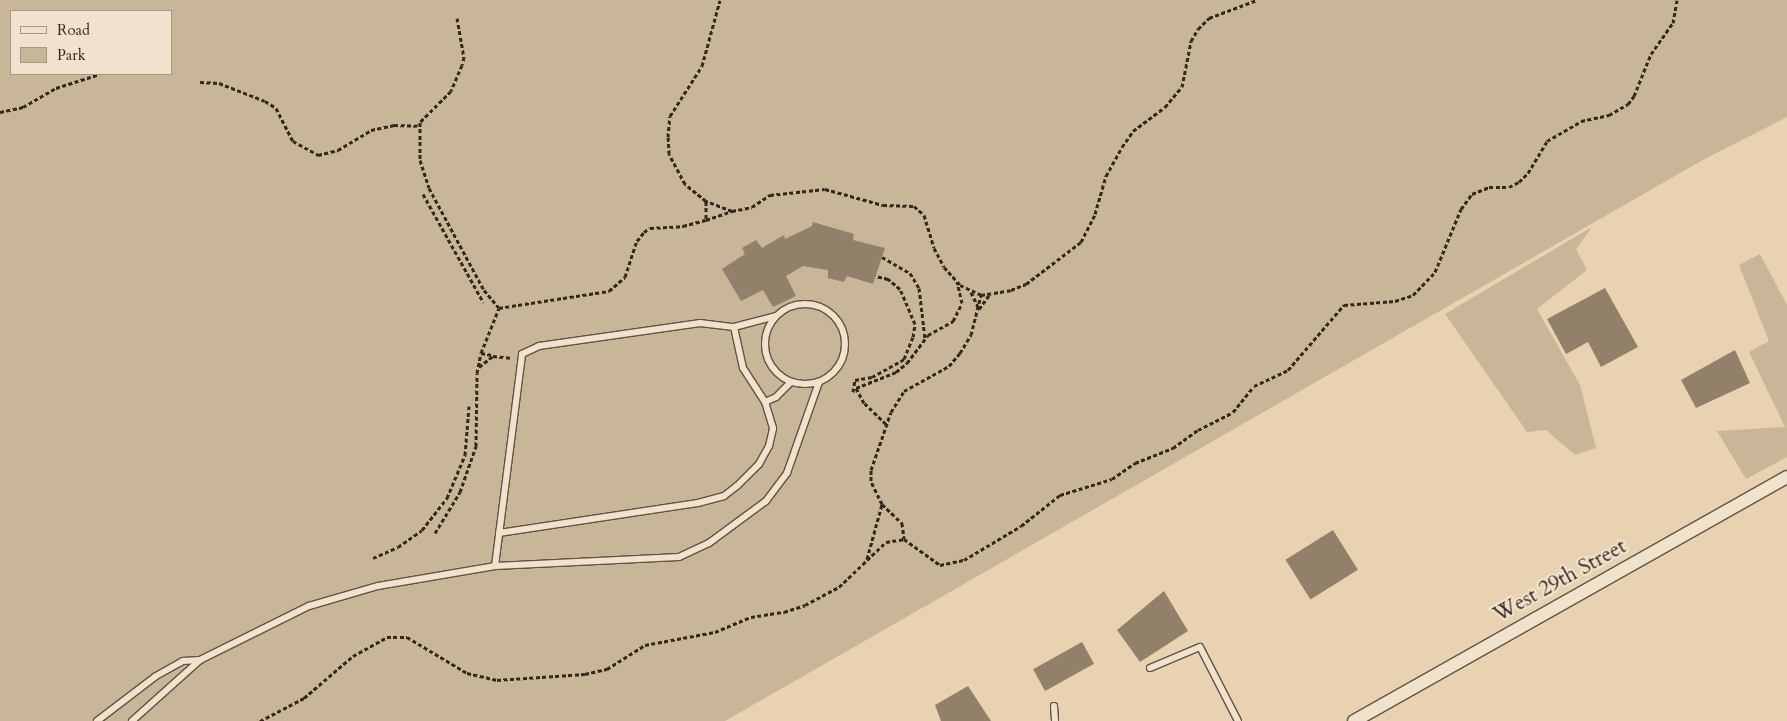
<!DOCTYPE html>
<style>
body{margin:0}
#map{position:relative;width:1787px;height:721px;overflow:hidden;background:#e8d2b2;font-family:Cardo,serif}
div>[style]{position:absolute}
.green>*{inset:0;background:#c9b598}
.building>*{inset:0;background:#92806a;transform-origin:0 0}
.path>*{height:3px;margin-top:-1.5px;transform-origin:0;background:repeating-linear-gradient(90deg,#34271c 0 4px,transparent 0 6.5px)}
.roads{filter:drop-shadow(1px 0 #615242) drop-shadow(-1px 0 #615242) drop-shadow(0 1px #615242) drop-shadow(0 -1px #615242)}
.lane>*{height:6px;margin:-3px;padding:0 3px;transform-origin:3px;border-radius:3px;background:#f0e2cd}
.lane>.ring{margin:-3px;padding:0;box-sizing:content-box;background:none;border:6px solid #f0e2cd;border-radius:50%}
.street>*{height:12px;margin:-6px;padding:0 6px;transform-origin:6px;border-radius:6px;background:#f0e2cd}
span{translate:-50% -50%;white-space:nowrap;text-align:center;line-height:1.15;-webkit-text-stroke:4.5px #f0e2cd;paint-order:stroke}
.street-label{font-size:21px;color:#34271c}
.legend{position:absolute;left:10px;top:10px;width:162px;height:65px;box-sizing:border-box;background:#f0e2cd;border:1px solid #a59786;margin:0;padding:6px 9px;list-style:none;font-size:15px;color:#34271c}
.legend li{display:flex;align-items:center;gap:10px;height:25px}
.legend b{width:25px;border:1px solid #a59786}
</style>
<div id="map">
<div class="green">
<div style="clip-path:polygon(evenodd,0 0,1787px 0,1787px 117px,1701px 161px,725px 721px,0 721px,0 0,11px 11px,171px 11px,171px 74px,11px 74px,11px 11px)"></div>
<div style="clip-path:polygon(1592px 227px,1576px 249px,1587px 270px,1537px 309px,1580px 385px,1596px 448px,1575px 455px,1546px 430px,1527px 432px,1445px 314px)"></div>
<div style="clip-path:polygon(1760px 254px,1787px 305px,1787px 457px,1746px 479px,1717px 431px,1785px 427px,1749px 352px,1769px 341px,1739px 265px)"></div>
</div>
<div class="building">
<div style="clip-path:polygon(813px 222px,854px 234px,853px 240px,885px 248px,873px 284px,847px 276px,844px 282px,828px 278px,828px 270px,803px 266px,786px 276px,796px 296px,773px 307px,763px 290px,741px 301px,722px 269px,745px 254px,742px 248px,756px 240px,762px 248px,784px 235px,785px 239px,812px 226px)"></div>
<div style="clip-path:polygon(1605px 288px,1638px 347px,1601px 367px,1588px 342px,1566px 354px,1547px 319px)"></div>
<div style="clip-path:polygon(1735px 350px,1750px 383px,1696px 408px,1681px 380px)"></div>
<div style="left:1333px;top:530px;width:47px;height:56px;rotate:58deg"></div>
<div style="clip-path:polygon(1164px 591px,1188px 631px,1140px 662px,1117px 630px)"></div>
<div style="left:1082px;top:642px;width:25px;height:56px;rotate:61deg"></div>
<div style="clip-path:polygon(968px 686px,991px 721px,941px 721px,935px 705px)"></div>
</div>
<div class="path">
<div style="left:457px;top:18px;width:40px;rotate:80deg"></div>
<div style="left:464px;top:57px;width:8px;rotate:104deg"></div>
<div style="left:462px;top:65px;width:28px;rotate:113deg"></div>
<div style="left:451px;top:91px;width:44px;rotate:135deg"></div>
<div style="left:420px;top:122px;width:38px;rotate:90deg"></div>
<div style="left:420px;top:160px;width:29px;rotate:72deg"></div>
<div style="left:429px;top:188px;width:116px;rotate:61.7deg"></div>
<div style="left:484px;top:290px;width:23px;rotate:50deg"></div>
<div style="left:499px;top:308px;width:111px;rotate:-8.8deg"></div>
<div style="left:609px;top:291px;width:21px;rotate:-41deg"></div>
<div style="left:625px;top:277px;width:38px;rotate:-72deg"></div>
<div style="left:637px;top:241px;width:11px;rotate:-52deg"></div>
<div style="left:644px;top:232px;width:7px;rotate:-34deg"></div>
<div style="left:650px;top:228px;width:33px;rotate:-3deg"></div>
<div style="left:683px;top:226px;width:24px;rotate:-15deg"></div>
<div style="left:200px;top:82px;width:19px;rotate:3deg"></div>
<div style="left:219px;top:83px;width:49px;rotate:21.4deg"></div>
<div style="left:265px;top:101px;width:13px;rotate:32deg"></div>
<div style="left:276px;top:108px;width:37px;rotate:63deg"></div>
<div style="left:293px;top:141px;width:29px;rotate:29deg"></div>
<div style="left:318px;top:155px;width:21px;rotate:-14deg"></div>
<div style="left:338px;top:150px;width:39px;rotate:-31deg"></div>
<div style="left:371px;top:130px;width:24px;rotate:-12deg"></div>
<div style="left:394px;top:125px;width:25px;rotate:2deg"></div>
<div style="left:0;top:112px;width:24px;rotate:-12deg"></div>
<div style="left:23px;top:107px;width:38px;rotate:-30deg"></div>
<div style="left:56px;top:88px;width:46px;rotate:-17.7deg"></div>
<div style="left:423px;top:194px;width:124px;rotate:60.9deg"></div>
<div style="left:706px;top:201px;width:19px;rotate:90deg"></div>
<div style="left:706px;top:220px;width:28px;rotate:-19deg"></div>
<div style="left:732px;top:211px;width:28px;rotate:-159deg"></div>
<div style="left:706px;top:201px;width:27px;rotate:-141deg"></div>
<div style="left:685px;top:184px;width:34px;rotate:-118deg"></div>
<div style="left:669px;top:154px;width:17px;rotate:-93deg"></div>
<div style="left:668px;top:137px;width:21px;rotate:-85deg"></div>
<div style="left:670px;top:116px;width:59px;rotate:-57.4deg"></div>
<div style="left:702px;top:66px;width:68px;rotate:-74.7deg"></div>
<div style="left:732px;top:211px;width:20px;rotate:-11deg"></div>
<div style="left:752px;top:207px;width:22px;rotate:-34deg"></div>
<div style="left:770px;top:195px;width:55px;rotate:-6.2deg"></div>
<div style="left:825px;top:189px;width:60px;rotate:15.4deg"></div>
<div style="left:883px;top:205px;width:31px;rotate:2deg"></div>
<div style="left:914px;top:206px;width:13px;rotate:42deg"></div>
<div style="left:924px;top:215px;width:34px;rotate:73deg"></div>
<div style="left:934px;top:248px;width:21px;rotate:62deg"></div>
<div style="left:944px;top:267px;width:24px;rotate:48deg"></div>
<div style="left:960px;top:285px;width:23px;rotate:25deg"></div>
<div style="left:981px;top:295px;width:30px;rotate:-9deg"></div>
<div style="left:1011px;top:290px;width:16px;rotate:-22deg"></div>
<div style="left:1026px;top:284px;width:69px;rotate:-37.4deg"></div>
<div style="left:1081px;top:242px;width:31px;rotate:-63deg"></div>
<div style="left:1095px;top:214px;width:40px;rotate:-74deg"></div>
<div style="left:1106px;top:176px;width:33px;rotate:-61deg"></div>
<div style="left:1122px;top:147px;width:19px;rotate:-55deg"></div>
<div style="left:1133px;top:131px;width:40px;rotate:-37deg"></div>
<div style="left:1165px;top:107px;width:26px;rotate:-50deg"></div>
<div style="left:1182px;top:87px;width:47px;rotate:-78.9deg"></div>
<div style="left:1191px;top:41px;width:14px;rotate:-60deg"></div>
<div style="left:1198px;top:29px;width:16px;rotate:-45deg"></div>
<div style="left:1209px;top:18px;width:51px;rotate:-20.6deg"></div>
<div style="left:882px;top:257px;width:32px;rotate:30deg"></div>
<div style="left:910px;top:273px;width:17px;rotate:59deg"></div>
<div style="left:919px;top:288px;width:50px;rotate:83.2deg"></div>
<div style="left:971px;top:292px;width:19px;rotate:65deg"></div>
<div style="left:979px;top:309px;width:17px;rotate:-54deg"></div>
<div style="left:481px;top:353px;width:11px;rotate:10deg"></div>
<div style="left:479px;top:367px;width:18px;rotate:-38deg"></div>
<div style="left:493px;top:356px;width:18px;rotate:6deg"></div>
<div style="left:853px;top:392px;width:12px;rotate:-81deg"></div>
<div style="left:855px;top:380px;width:17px;rotate:-10deg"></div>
<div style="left:872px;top:377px;width:37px;rotate:-29deg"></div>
<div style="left:904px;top:359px;width:24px;rotate:-68deg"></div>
<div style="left:913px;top:337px;width:13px;rotate:-81deg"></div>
<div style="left:915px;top:324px;width:38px;rotate:-113deg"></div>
<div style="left:900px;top:289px;width:16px;rotate:-140deg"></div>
<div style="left:888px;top:279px;width:13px;rotate:-167deg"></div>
<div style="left:886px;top:424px;width:30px;rotate:-136deg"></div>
<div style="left:864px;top:403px;width:17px;rotate:-118deg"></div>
<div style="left:856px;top:388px;width:43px;rotate:-21.8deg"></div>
<div style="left:896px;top:372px;width:14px;rotate:-39deg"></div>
<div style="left:907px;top:363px;width:35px;rotate:-53deg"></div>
<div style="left:928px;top:335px;width:29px;rotate:-29deg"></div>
<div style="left:953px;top:321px;width:20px;rotate:-63deg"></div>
<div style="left:962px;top:303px;width:22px;rotate:-103deg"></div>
<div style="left:882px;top:504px;width:25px;rotate:-116deg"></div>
<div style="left:871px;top:481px;width:11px;rotate:-90deg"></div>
<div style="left:871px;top:470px;width:61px;rotate:-71deg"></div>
<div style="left:891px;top:412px;width:25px;rotate:-58deg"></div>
<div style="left:904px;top:391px;width:51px;rotate:-29.1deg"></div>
<div style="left:949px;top:366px;width:17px;rotate:-50deg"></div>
<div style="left:960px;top:353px;width:21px;rotate:-59deg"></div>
<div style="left:971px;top:335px;width:41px;rotate:-76deg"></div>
<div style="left:435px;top:533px;width:48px;rotate:-58.6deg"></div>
<div style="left:460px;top:492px;width:49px;rotate:-70.8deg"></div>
<div style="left:476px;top:446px;width:73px;rotate:-89.2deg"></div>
<div style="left:477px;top:373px;width:20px;rotate:-79deg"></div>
<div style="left:481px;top:353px;width:48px;rotate:-68.2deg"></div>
<div style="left:373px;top:558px;width:27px;rotate:-24deg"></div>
<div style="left:398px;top:547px;width:29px;rotate:-35deg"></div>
<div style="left:422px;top:530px;width:41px;rotate:-52deg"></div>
<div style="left:447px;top:498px;width:47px;rotate:-67.3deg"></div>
<div style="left:465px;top:455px;width:49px;rotate:-85.3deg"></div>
<div style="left:867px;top:559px;width:57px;rotate:-74.7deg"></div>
<div style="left:882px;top:504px;width:28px;rotate:44deg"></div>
<div style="left:902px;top:523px;width:16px;rotate:83deg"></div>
<div style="left:260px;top:721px;width:50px;rotate:-27.6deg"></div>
<div style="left:304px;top:698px;width:65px;rotate:-40.6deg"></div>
<div style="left:353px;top:656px;width:39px;rotate:-29deg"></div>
<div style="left:387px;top:637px;width:20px"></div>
<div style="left:407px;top:637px;width:70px;rotate:31deg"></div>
<div style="left:467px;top:673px;width:31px;rotate:13deg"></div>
<div style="left:497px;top:680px;width:88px;rotate:-3.9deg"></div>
<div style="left:585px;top:674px;width:23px;rotate:-13deg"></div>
<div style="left:607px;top:669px;width:45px;rotate:-32.3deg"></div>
<div style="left:645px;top:645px;width:71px;rotate:-10.5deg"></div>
<div style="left:715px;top:632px;width:39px;rotate:-23deg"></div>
<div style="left:751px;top:617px;width:33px;rotate:-9deg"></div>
<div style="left:784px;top:612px;width:22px;rotate:-18deg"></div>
<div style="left:805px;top:605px;width:38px;rotate:-28deg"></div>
<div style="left:839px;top:587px;width:65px;rotate:-43.8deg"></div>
<div style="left:886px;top:542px;width:18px;rotate:-9deg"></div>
<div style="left:904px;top:539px;width:44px;rotate:35.8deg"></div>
<div style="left:940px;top:565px;width:25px;rotate:-12deg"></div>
<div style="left:964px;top:560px;width:66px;rotate:-30.8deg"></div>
<div style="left:1021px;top:526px;width:50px;rotate:-38.5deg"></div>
<div style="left:1060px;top:495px;width:54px;rotate:-17.1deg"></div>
<div style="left:1112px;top:479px;width:28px;rotate:-35deg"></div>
<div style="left:1135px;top:463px;width:41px;rotate:-21.5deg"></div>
<div style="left:1173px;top:448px;width:31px;rotate:-36deg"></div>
<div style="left:1198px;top:430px;width:39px;rotate:-27deg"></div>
<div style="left:1233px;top:412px;width:33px;rotate:-51deg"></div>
<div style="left:1254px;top:386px;width:38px;rotate:-25deg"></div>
<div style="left:1288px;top:370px;width:86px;rotate:-49.3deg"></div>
<div style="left:1344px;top:305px;width:51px;rotate:-4.5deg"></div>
<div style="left:1395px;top:301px;width:19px;rotate:-18deg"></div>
<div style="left:1413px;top:295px;width:32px;rotate:-46deg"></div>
<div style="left:1435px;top:272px;width:68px;rotate:-67.6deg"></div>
<div style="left:1461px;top:209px;width:19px;rotate:-54deg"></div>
<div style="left:1472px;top:194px;width:18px;rotate:-22deg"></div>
<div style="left:1489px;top:187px;width:20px"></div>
<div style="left:1509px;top:187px;width:11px;rotate:-27deg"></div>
<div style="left:1519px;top:182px;width:13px;rotate:-45deg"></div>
<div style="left:1528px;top:173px;width:37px;rotate:-59deg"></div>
<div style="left:1547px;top:141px;width:39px;rotate:-30deg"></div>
<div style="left:1581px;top:121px;width:29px;rotate:-12deg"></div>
<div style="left:1609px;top:115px;width:22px;rotate:-30deg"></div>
<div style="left:1628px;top:104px;width:10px;rotate:-53deg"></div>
<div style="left:1634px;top:96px;width:45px;rotate:-68deg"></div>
<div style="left:1651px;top:54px;width:38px;rotate:-55deg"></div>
<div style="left:1673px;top:23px;width:23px;rotate:-80deg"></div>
</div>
<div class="roads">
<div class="lane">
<div class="ring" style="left:765px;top:304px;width:74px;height:74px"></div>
<div style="left:765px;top:402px;width:12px;rotate:-24deg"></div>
<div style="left:776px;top:397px;width:21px;rotate:-45deg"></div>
<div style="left:499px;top:533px;width:201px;rotate:-8.6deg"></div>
<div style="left:698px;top:503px;width:27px;rotate:-15deg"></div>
<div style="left:724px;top:496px;width:16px;rotate:-38deg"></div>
<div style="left:737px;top:486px;width:31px;rotate:-45deg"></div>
<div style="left:759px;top:464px;width:21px;rotate:-61deg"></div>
<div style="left:769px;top:446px;width:18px;rotate:-77deg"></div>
<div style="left:773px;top:428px;width:27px;rotate:-107deg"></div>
<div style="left:765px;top:402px;width:40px;rotate:-122.9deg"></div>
<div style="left:743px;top:368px;width:42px;rotate:-102.4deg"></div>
<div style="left:495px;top:566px;width:214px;rotate:-82.7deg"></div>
<div style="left:522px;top:354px;width:19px;rotate:-25deg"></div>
<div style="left:539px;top:346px;width:163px;rotate:-8.1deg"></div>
<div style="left:700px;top:323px;width:34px;rotate:7deg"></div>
<div style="left:734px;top:327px;width:43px;rotate:-14.7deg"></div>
<div style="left:1150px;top:668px;width:54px;rotate:-22.8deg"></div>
<div style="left:1200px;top:647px;width:83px;rotate:62.8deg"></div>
<div style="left:1054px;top:706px;width:15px;rotate:86deg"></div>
<div style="left:97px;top:721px;width:74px;rotate:-37.3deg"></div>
<div style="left:156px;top:676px;width:31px;rotate:-29deg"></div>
<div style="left:183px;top:661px;width:17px;rotate:-3deg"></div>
<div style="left:132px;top:721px;width:91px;rotate:-41.9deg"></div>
<div style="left:200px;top:660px;width:122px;rotate:-26.4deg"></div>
<div style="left:309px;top:606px;width:72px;rotate:-16.2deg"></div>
<div style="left:378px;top:586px;width:119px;rotate:-9.7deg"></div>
<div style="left:495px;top:566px;width:184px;rotate:-2.8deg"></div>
<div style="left:679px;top:557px;width:33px;rotate:-25deg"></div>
<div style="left:709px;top:543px;width:71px;rotate:-36.4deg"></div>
<div style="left:766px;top:501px;width:35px;rotate:-53deg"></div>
<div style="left:787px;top:473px;width:96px;rotate:-70.6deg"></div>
</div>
<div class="street">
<div style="left:1354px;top:721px;width:497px;rotate:-29.4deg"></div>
</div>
</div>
<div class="street-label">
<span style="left:1560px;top:581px;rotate:-29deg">West 29th Street</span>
</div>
<ul class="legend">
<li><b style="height:6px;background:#f0e2cd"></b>Road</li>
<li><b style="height:14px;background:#c9b598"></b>Park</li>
</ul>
</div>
